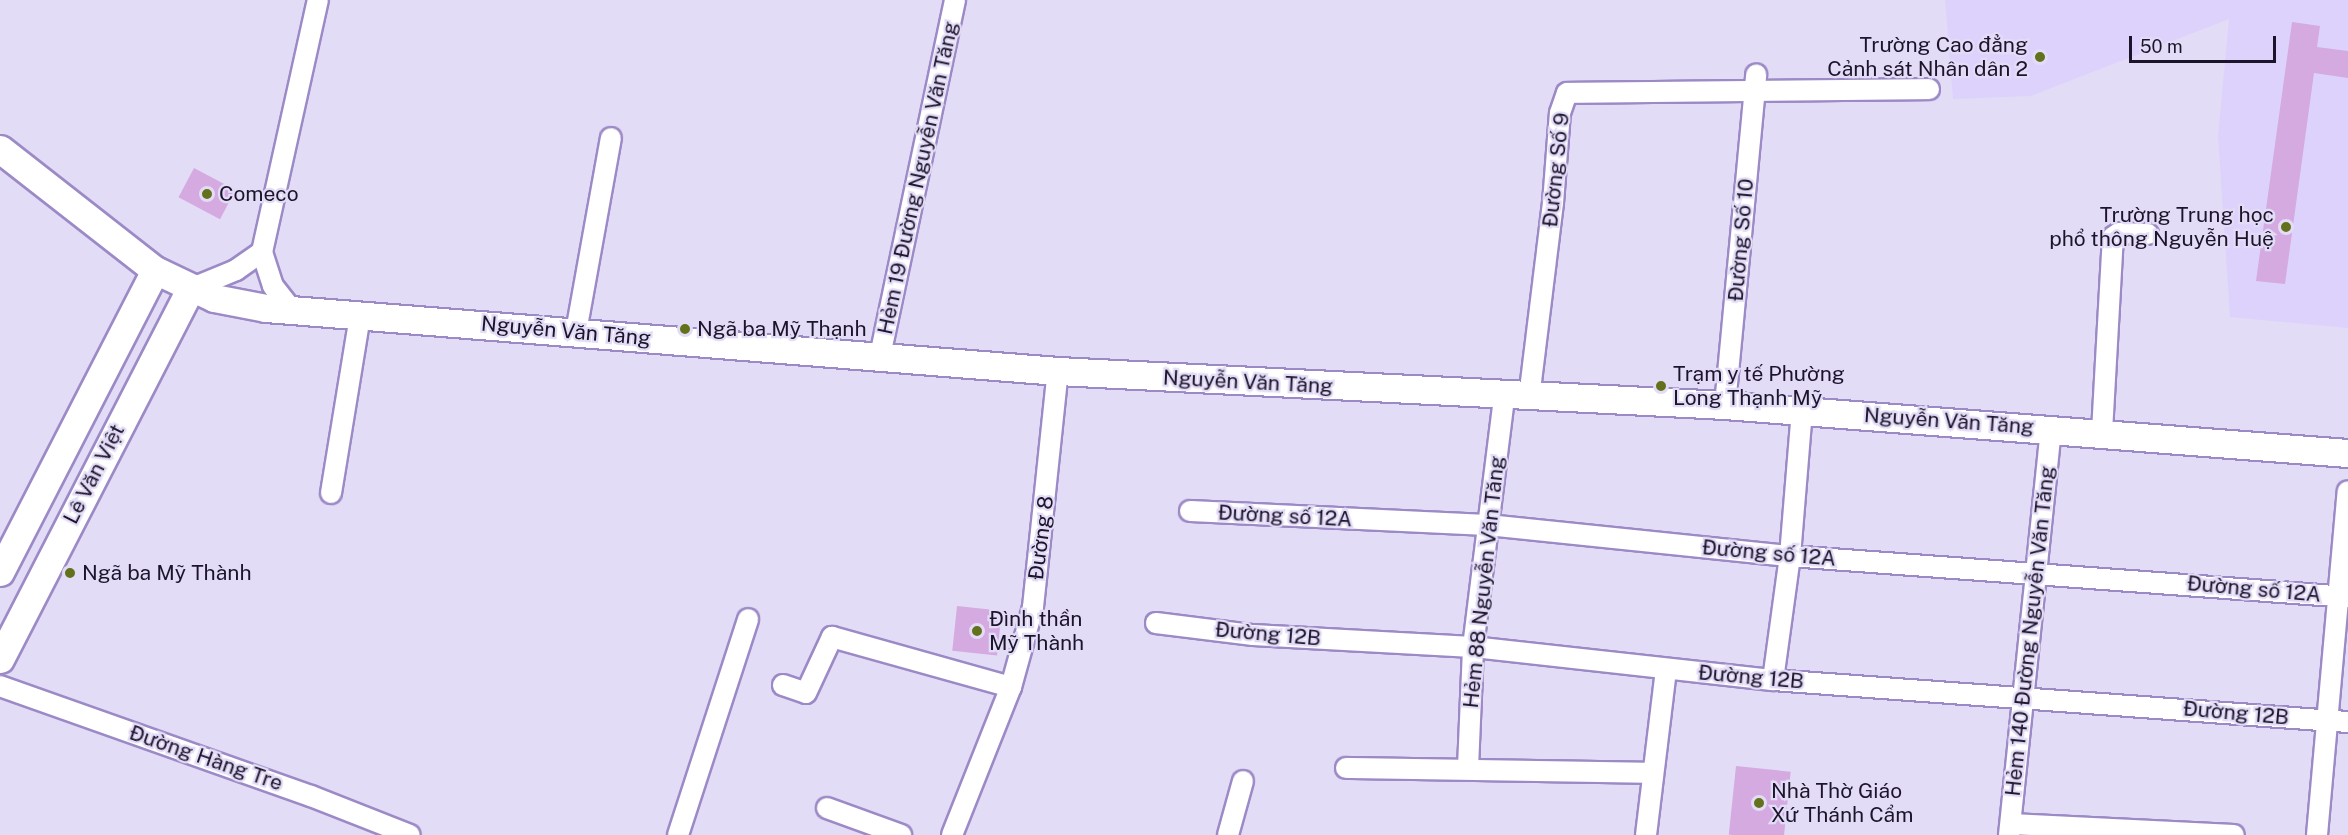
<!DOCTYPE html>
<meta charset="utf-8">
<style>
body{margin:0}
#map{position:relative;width:2348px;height:835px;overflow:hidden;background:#e3dcf6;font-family:"Public Sans",sans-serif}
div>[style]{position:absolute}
.built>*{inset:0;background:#ddd2fc}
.building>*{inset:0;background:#d4aae1;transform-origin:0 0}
.roads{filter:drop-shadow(2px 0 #9c8ac6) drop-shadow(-2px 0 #9c8ac6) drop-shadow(0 2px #9c8ac6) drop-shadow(0 -2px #9c8ac6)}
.street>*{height:20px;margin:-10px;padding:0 10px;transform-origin:10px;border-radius:10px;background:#fff}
.secondary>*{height:27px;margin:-13.5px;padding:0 13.5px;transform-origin:13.5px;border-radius:13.5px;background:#fff}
.dots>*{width:16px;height:16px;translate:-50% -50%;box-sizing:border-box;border:3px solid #e3dcf6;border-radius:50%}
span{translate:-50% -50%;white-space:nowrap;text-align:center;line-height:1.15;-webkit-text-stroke:4.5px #e3dcf6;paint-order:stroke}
.poi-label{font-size:21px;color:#1c142b}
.right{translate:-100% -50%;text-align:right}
.left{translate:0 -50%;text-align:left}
.street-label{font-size:21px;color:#1c142b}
.scale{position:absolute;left:2129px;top:36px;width:147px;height:27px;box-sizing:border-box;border:3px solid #1c142b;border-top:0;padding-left:8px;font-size:18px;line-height:21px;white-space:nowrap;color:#1c142b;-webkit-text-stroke:4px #e3dcf6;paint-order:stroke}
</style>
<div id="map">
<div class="built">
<div style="clip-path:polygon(1945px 0,2348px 0,2348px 328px,2230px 317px,2218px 136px,2229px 19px,2031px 96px,1953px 99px)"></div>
</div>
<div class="building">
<div style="clip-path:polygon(2292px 22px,2320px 26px,2317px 47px,2348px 51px,2348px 78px,2314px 73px,2285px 284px,2256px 281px)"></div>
<div style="left:194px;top:168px;width:47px;height:33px;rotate:28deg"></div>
<div style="left:957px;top:606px;width:45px;height:45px;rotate:6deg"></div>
<div style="left:1736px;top:766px;width:55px;height:69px;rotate:6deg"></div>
</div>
<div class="roads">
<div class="street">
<div style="left:190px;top:289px;width:50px;rotate:-22.4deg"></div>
<div style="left:236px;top:270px;width:32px;rotate:-35deg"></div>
<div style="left:291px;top:309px;width:29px;rotate:-128deg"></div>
<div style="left:273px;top:286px;width:36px;rotate:-108deg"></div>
<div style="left:262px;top:252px;width:258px;rotate:-77.5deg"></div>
<div style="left:576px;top:332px;width:197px;rotate:-79.8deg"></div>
<div style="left:880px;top:356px;width:364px;rotate:-78.1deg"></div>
<div style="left:1529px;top:398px;width:196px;rotate:-83deg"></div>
<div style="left:1553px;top:203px;width:90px;rotate:-85.6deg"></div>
<div style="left:1560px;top:113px;width:21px;rotate:-71deg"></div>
<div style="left:1567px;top:93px;width:362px;rotate:-0.6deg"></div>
<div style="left:1725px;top:405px;width:332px;rotate:-84.6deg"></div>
<div style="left:2102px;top:432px;width:195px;rotate:-86.8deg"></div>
<div style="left:2113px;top:237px;width:7px;rotate:-34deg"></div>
<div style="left:2119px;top:233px;width:29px;rotate:2deg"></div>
<div style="left:331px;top:493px;width:180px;rotate:-80.7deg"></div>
<div style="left:1190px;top:511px;width:298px;rotate:2.7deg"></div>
<div style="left:1488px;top:525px;width:304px;rotate:5.9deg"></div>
<div style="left:1790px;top:556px;width:560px;rotate:4.2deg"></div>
<div style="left:1156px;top:623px;width:98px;rotate:7.1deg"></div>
<div style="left:1253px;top:635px;width:220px;rotate:3.1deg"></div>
<div style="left:1473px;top:647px;width:302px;rotate:6.3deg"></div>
<div style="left:1773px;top:680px;width:577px;rotate:4.18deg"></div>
<div style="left:1773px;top:680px;width:125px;rotate:-82.2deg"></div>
<div style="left:1790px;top:556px;width:146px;rotate:-85.3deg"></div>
<div style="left:783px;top:685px;width:24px;rotate:19deg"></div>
<div style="left:806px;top:693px;width:62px;rotate:-65.1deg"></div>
<div style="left:832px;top:637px;width:186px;rotate:15.6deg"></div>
<div style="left:0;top:686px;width:330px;rotate:19.5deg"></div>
<div style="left:311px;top:796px;width:106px;rotate:21.5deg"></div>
<div style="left:1346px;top:768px;width:305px;rotate:0.9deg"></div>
<div style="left:1468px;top:768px;width:121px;rotate:-87.6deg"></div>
<div style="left:1473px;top:647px;width:252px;rotate:-82.9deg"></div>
<div style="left:827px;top:808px;width:79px;rotate:20deg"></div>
<div style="left:2011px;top:824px;width:223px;rotate:2.8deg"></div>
<div style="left:678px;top:835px;width:227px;rotate:-72deg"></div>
<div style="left:952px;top:835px;width:159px;rotate:-68.3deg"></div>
<div style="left:1011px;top:687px;width:83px;rotate:-74.6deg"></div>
<div style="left:1033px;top:607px;width:237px;rotate:-84deg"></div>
<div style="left:1228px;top:835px;width:56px;rotate:-74.5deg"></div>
<div style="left:1646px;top:835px;width:167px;rotate:-83.1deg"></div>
<div style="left:2009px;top:835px;width:409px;rotate:-84.1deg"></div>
<div style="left:2317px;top:835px;width:345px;rotate:-84.9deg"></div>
</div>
<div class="secondary">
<div style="left:0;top:149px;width:197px;rotate:38deg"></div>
<div style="left:155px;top:270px;width:65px;rotate:25.4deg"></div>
<div style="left:214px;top:298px;width:53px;rotate:10.9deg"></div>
<div style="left:266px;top:308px;width:795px;rotate:4.55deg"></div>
<div style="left:1058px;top:371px;width:668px;rotate:2.92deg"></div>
<div style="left:1725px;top:405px;width:625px;rotate:4.41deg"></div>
<div style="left:0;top:572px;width:339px;rotate:-62.8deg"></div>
<div style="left:0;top:659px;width:416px;rotate:-62.8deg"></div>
</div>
</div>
<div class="dots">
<div style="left:2040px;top:57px;background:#64711c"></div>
<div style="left:207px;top:194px;background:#64711c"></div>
<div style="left:2286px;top:227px;background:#64711c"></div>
<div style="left:685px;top:329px;background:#64711c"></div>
<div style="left:1661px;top:386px;background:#64711c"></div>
<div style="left:70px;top:573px;background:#64711c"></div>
<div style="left:977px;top:631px;background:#64711c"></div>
<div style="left:1759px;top:803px;background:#64711c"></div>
</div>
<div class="poi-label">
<span class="right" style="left:2028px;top:57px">Trường Cao đẳng<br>Cảnh sát Nhân dân 2</span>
<span class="left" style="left:219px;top:194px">Comeco</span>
<span class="right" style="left:2274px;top:227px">Trường Trung học<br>phổ thông Nguyễn Huệ</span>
<span class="left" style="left:697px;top:329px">Ngã ba Mỹ Thạnh</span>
<span class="left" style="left:1673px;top:386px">Trạm y tế Phường<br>Long Thạnh Mỹ</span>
<span class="left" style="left:82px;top:573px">Ngã ba Mỹ Thành</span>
<span class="left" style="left:989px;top:631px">Đình thần<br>Mỹ Thành</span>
<span class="left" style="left:1771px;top:803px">Nhà Thờ Giáo<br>Xứ Thánh Cẩm</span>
</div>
<div class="street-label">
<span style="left:1556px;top:170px;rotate:-84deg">Đường Số 9</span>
<span style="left:918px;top:178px;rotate:-78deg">Hẻm 19 Đường Nguyễn Văn Tăng</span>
<span style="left:1741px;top:240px;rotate:-85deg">Đường Số 10</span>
<span style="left:566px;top:331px;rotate:5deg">Nguyễn Văn Tăng</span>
<span style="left:1248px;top:382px;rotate:3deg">Nguyễn Văn Tăng</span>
<span style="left:1949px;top:421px;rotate:4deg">Nguyễn Văn Tăng</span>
<span style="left:94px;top:474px;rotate:-63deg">Lê Văn Việt</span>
<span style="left:1285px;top:516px;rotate:3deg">Đường số 12A</span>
<span style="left:1041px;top:538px;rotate:-83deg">Đường 8</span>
<span style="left:1769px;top:553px;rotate:5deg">Đường số 12A</span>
<span style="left:1484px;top:582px;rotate:-84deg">Hẻm 88 Nguyễn Văn Tăng</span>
<span style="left:2254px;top:589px;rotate:5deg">Đường số 12A</span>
<span style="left:2030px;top:631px;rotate:-84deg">Hẻm 140 Đường Nguyễn Văn Tăng</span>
<span style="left:1268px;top:634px;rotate:5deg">Đường 12B</span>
<span style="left:1751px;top:677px;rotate:5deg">Đường 12B</span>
<span style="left:2236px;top:713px;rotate:5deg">Đường 12B</span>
<span style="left:206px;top:758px;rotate:19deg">Đường Hàng Tre</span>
</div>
<div class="scale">50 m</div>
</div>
